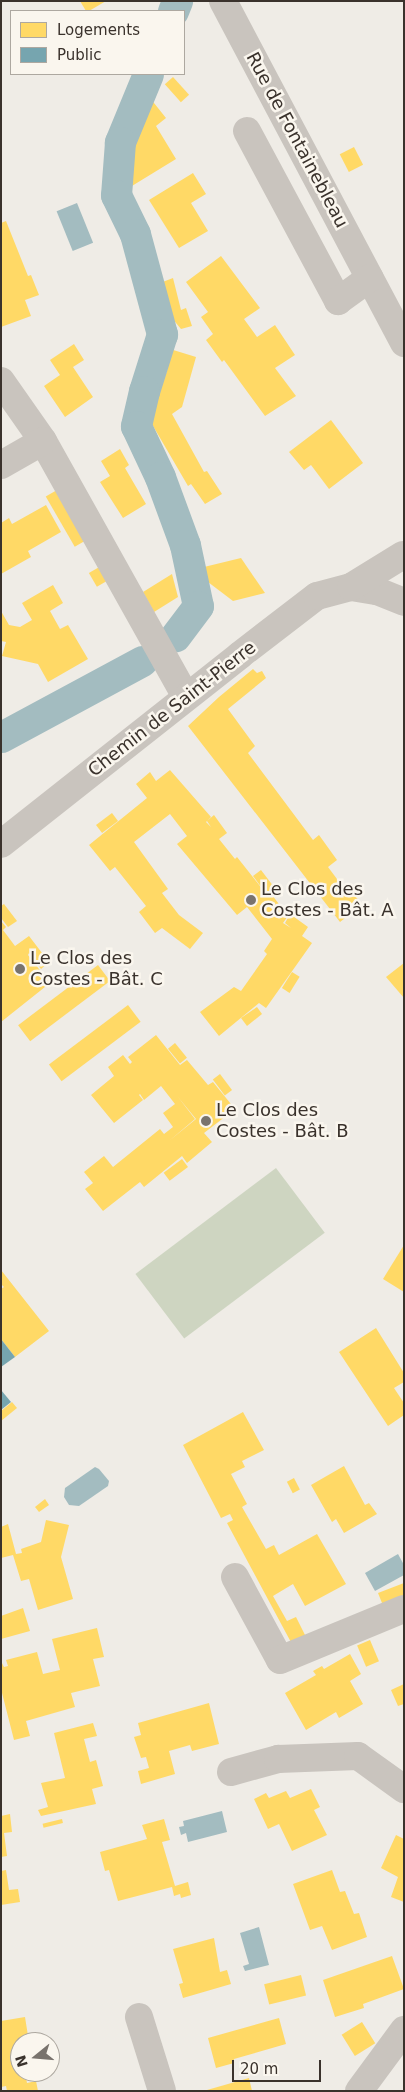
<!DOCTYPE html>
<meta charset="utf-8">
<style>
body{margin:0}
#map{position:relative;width:405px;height:2092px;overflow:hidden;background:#efece6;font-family:"DejaVu Sans",sans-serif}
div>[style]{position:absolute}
.green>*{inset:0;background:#ced5c1;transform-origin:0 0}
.water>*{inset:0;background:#a3bcc0;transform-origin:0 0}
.homes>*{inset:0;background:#ffd966;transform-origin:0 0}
.public>*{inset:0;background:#76a5af}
.canal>*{height:31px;margin:-15.5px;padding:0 15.5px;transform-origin:15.5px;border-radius:15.5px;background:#a3bcc0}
.minor>*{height:28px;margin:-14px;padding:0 14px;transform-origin:14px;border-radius:14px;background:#c9c4be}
.dots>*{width:14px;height:14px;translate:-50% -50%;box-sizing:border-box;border:2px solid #faf6ee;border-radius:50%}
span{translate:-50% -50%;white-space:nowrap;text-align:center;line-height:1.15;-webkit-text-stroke:5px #faf6ee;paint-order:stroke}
.street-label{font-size:18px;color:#3a322c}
.poi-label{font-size:18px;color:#3a322c}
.left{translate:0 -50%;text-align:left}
.frame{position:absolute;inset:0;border:2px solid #3a322c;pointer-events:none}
.legend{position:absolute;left:10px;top:10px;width:175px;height:65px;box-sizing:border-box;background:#faf6ee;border:1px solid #ada8a0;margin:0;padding:6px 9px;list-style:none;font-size:15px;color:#3a322c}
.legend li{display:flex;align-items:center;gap:10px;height:25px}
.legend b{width:25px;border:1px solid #ada8a0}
.north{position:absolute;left:10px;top:2032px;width:50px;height:50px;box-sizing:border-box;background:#faf6ee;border:1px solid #ada8a0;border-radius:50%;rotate:253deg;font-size:14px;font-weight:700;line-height:20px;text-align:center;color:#3a322c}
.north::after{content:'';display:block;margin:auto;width:18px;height:22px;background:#79736d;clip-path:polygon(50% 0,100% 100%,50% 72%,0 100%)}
.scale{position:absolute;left:232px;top:2060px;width:89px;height:22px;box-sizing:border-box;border:2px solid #3a322c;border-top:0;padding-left:6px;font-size:15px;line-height:18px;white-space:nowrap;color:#3a322c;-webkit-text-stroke:4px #faf6ee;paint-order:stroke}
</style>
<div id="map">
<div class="green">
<div style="left:276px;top:1168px;width:81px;height:176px;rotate:53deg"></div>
</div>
<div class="water">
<div style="left:77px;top:203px;width:43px;height:22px;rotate:68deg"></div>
<div style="clip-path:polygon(95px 1467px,99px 1469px,109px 1481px,108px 1486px,79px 1506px,69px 1505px,64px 1497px,65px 1488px)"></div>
<div style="clip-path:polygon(398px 1554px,404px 1565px,404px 1575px,375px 1591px,365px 1573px)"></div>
<div style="clip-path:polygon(222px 1811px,227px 1832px,188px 1842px,186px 1833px,181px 1835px,179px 1827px,184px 1826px,183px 1821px)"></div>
<div style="clip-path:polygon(259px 1927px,269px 1965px,245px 1971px,243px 1966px,249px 1964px,240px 1933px)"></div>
</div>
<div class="homes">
<div style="clip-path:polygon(80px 1px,106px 1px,89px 11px,86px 11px)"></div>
<div style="left:173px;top:77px;width:24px;height:11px;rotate:48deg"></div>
<div style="clip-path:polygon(146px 93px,166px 118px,156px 126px,176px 159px,127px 189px,123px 179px)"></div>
<div style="left:354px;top:147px;width:20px;height:16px;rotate:63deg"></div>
<div style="clip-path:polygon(193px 173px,206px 194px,191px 203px,208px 231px,179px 248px,149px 200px)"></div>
<div style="clip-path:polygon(6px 221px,28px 276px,31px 275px,39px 295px,25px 300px,31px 316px,1px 327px,1px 223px)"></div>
<div style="clip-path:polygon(221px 256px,260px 308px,244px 319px,257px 337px,275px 325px,295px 355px,275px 368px,296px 396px,265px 416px,224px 360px,222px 362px,206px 340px,213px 334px,201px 317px,208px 312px,186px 282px)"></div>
<div style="clip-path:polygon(173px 278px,181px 310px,186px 308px,192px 326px,181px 329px,171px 317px,160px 283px)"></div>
<div style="clip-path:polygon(74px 344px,84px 360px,73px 367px,93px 397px,65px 417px,44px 386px,60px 375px,50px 360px)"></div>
<div style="clip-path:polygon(170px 349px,196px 357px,182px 407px,172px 414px,204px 472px,207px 471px,222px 494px,205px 504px,191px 484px,188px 486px,149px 419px,152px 416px,150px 411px,157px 398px,167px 371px)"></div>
<div style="clip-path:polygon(331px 420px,363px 463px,329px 489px,311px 465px,304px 470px,289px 452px)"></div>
<div style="clip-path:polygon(120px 449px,129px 465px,125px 468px,146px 504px,123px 518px,100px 482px,110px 476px,101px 461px)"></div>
<div style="left:57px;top:490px;width:58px;height:13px;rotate:60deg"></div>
<div style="clip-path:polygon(46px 505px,61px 532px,28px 551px,31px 557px,1px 574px,1px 523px,9px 518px,12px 524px)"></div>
<div style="clip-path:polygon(241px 558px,265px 593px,233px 601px,208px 582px,204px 567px)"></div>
<div style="left:101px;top:566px;width:16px;height:14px;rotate:60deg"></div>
<div style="clip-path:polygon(172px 574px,178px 597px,154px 612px,143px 592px)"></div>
<div style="clip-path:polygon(53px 585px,63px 603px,50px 611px,60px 629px,68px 625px,88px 659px,48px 682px,38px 664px,2px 656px,6px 642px,1px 641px,1px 611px,9px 625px,20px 627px,32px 620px,22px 603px)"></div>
<div style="clip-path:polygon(253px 669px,257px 673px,262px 671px,266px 678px,228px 709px,255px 746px,248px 753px,313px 840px,319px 835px,337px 860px,328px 867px,346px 891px,350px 889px,362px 905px,340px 922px,188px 726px,219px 697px)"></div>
<div style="clip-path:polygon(170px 770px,211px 817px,204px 824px,206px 822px,211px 827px,207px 821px,214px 815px,227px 833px,219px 839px,235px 859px,237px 857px,267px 895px,253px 876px,261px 870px,274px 887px,269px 891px,288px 916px,283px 923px,291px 928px,285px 923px,290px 914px,308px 927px,302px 936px,312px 943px,266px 1008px,259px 1003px,219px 1036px,200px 1012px,234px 987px,241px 991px,267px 954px,264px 951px,272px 939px,247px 907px,237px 915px,177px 844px,187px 836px,170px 814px,134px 842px,168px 889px,162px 893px,179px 915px,203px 933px,190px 949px,162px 928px,155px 933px,139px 912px,146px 906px,115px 867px,110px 871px,89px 845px,147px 798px,136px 784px,150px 772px,156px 781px)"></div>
<div style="left:112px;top:813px;width:10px;height:20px;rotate:53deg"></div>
<div style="clip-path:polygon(4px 904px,17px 921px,8px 927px,1px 918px,1px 906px)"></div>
<div style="clip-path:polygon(1px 921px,6px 927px,3px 930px,15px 946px,29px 936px,49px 962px,41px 969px,29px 953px,28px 955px,50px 983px,1px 1022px)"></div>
<div style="clip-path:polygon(404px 963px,404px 998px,386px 977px)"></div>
<div style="left:98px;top:965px;width:20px;height:100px;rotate:53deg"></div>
<div style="left:292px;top:972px;width:9px;height:19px;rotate:32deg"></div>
<div style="left:128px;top:1005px;width:21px;height:99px;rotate:53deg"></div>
<div style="clip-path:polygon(257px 1007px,262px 1014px,247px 1026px,241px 1018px)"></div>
<div style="clip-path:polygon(evenodd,156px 1035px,180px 1065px,187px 1060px,208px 1085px,213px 1082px,235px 1109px,204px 1133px,212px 1142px,187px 1163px,182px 1156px,144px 1187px,140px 1182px,103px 1211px,85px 1189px,93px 1183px,84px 1172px,104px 1156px,113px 1167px,160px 1129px,164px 1134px,173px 1127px,163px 1113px,175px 1104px,161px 1086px,144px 1100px,140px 1094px,139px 1095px,143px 1100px,114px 1123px,91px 1095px,114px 1076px,108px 1067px,123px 1055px,130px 1064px,132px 1062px,128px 1057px,156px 1035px,178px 1097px,196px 1119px,169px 1141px,195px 1119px,178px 1097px)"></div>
<div style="left:175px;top:1043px;width:19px;height:9px;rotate:51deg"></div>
<div style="left:220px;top:1074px;width:20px;height:9px;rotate:53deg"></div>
<div style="left:182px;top:1159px;width:10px;height:23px;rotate:53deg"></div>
<div style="clip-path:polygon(404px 1245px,404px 1292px,383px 1279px)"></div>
<div style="clip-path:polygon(1px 1270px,49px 1331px,15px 1357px,1px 1339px,1px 1289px,4px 1287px,1px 1284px)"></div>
<div style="clip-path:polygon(376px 1328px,404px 1373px,404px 1382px,394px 1388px,404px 1403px,404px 1415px,388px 1426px,339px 1352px)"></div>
<div style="clip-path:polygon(12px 1402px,17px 1408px,1px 1421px,1px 1411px)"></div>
<div style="clip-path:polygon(243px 1412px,264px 1450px,242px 1461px,245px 1467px,231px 1474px,247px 1504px,242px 1507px,266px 1549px,274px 1545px,279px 1555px,317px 1534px,346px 1584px,305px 1606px,293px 1584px,273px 1596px,287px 1621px,296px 1617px,307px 1639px,293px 1646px,227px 1523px,233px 1520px,230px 1514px,221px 1518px,183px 1445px)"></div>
<div style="clip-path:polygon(344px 1466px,365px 1505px,369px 1503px,377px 1514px,344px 1533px,336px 1519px,332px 1522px,311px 1485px)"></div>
<div style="left:294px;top:1478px;width:13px;height:8px;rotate:63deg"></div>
<div style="clip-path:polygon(45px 1499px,49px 1505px,39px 1512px,35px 1507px)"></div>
<div style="clip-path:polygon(46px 1520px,69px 1525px,61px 1557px,73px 1599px,38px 1610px,29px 1579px,21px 1581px,13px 1555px,1px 1558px,1px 1527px,8px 1524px,16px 1554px,22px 1553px,21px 1549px,41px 1542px)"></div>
<div style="clip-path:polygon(404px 1583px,404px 1599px,384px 1608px,378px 1593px)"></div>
<div style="clip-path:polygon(23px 1608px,30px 1631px,1px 1639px,1px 1616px)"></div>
<div style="clip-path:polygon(97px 1628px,104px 1657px,93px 1659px,100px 1686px,71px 1693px,75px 1707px,26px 1721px,30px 1736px,14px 1740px,1px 1689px,1px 1661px,4px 1667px,8px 1666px,6px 1660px,37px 1652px,43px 1674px,60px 1670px,52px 1639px)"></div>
<div style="left:370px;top:1640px;width:23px;height:14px;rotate:67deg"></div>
<div style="clip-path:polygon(350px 1654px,361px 1674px,350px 1681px,363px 1704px,339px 1718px,336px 1712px,306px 1730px,285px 1693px,316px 1675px,313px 1671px,322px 1666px,324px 1669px)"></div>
<div style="clip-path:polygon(404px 1684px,404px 1704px,398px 1706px,391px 1690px)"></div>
<div style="clip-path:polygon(209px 1703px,219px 1744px,192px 1751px,190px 1745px,169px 1751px,175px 1774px,141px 1784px,138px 1771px,149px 1768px,146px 1757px,141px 1758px,134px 1737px,141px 1735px,138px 1723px)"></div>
<div style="clip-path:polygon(93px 1723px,97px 1736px,84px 1739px,90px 1762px,96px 1760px,103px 1786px,92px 1789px,96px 1804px,41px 1816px,38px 1810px,48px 1807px,41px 1783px,65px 1778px,54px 1733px)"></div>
<div style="clip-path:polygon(311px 1789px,320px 1807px,314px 1810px,327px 1835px,292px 1851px,279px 1824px,268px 1829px,254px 1799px,266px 1793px,269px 1798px,286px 1791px,290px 1798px)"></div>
<div style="clip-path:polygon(10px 1814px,12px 1832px,4px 1833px,7px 1856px,1px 1857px,1px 1816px)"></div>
<div style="left:62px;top:1819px;width:4px;height:20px;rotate:76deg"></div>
<div style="clip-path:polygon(164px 1819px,170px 1840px,162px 1842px,175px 1886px,188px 1882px,191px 1895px,181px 1898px,180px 1894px,174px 1896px,172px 1887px,118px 1901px,109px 1870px,105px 1871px,100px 1852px,147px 1839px,142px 1825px)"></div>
<div style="clip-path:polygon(396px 1835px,404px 1839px,404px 1902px,391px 1897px,398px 1877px,381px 1868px)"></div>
<div style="clip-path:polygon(6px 1870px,9px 1890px,18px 1889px,20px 1902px,1px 1905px,1px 1871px)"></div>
<div style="clip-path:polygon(332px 1870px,340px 1892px,345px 1891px,354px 1914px,359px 1913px,367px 1937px,332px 1950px,322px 1926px,310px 1930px,293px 1884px)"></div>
<div style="clip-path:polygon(214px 1938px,220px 1972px,227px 1970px,231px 1984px,183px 1998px,179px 1984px,183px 1983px,173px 1949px)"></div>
<div style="clip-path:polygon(392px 1956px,404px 1989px,363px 2004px,364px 2008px,335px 2017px,323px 1980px)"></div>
<div style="left:301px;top:1975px;width:21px;height:38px;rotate:76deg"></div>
<div style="clip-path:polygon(25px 2017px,29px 2042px,20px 2042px,20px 2072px,25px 2072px,27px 2083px,36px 2081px,38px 2091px,7px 2091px,6px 2086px,1px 2087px,1px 2021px)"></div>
<div style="clip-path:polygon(279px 2018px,286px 2044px,234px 2059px,234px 2063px,216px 2068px,208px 2038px)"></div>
<div style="left:362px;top:2022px;width:25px;height:24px;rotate:58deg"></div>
<div style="clip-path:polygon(249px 2078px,252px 2091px,207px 2091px,207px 2090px)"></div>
</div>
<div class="public">
<div style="clip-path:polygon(1px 1339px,15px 1357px,1px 1367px)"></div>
<div style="clip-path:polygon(1px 1390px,11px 1402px,1px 1410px)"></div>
</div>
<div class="canal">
<div style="left:173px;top:11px;width:11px;rotate:-68deg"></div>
<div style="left:148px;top:74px;width:74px;rotate:112.4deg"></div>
<div style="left:120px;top:142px;width:53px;rotate:94.3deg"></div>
<div style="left:116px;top:195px;width:43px;rotate:64deg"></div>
<div style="left:135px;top:234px;width:104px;rotate:74.9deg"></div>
<div style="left:162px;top:334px;width:60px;rotate:107.5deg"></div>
<div style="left:144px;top:391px;width:36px;rotate:103deg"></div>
<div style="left:136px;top:426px;width:56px;rotate:64.8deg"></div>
<div style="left:160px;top:477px;width:72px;rotate:69.8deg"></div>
<div style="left:185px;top:545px;width:62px;rotate:78deg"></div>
<div style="left:198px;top:606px;width:38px;rotate:127deg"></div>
<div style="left:1px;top:737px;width:160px;rotate:-28.3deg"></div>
</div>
<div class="minor">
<div style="left:223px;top:1px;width:387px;rotate:62.1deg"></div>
<div style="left:247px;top:131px;width:193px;rotate:61.8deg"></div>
<div style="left:338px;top:301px;width:39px;rotate:-36deg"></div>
<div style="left:1px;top:381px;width:73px;rotate:55deg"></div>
<div style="left:43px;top:441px;width:293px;rotate:60.8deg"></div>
<div style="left:1px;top:465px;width:48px;rotate:-29.7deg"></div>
<div style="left:351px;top:587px;width:26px;rotate:9deg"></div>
<div style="left:377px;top:591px;width:29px;rotate:22deg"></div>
<div style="left:1px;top:844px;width:305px;rotate:-38.3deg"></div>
<div style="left:240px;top:655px;width:97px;rotate:-37.5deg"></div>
<div style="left:317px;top:596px;width:35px;rotate:-15deg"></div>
<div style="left:351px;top:587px;width:61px;rotate:-31.6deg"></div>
<div style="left:235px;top:1577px;width:94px;rotate:61.5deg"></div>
<div style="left:280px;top:1660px;width:134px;rotate:-22.4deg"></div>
<div style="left:231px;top:1772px;width:49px;rotate:-15.5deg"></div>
<div style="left:278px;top:1759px;width:80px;rotate:-2.1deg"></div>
<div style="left:358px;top:1756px;width:57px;rotate:35.7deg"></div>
<div style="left:139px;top:2017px;width:77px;rotate:72.7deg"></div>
<div style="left:359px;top:2091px;width:76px;rotate:-53.6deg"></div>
</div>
<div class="dots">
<div style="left:251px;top:900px;background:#79736d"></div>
<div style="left:20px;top:969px;background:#79736d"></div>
<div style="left:206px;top:1121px;background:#79736d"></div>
</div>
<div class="street-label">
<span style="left:297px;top:140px;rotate:62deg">Rue de Fontainebleau</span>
<span style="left:172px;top:709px;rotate:-38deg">Chemin de Saint-Pierre</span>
</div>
<div class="poi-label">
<span class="left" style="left:261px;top:900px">Le Clos des<br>Costes - Bât. A</span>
<span class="left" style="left:30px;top:969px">Le Clos des<br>Costes - Bât. C</span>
<span class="left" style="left:216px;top:1121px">Le Clos des<br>Costes - Bât. B</span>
</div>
<div class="frame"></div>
<ul class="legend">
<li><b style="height:14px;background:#ffd966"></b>Logements</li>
<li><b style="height:14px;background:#76a5af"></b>Public</li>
</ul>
<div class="north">N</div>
<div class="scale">20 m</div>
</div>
